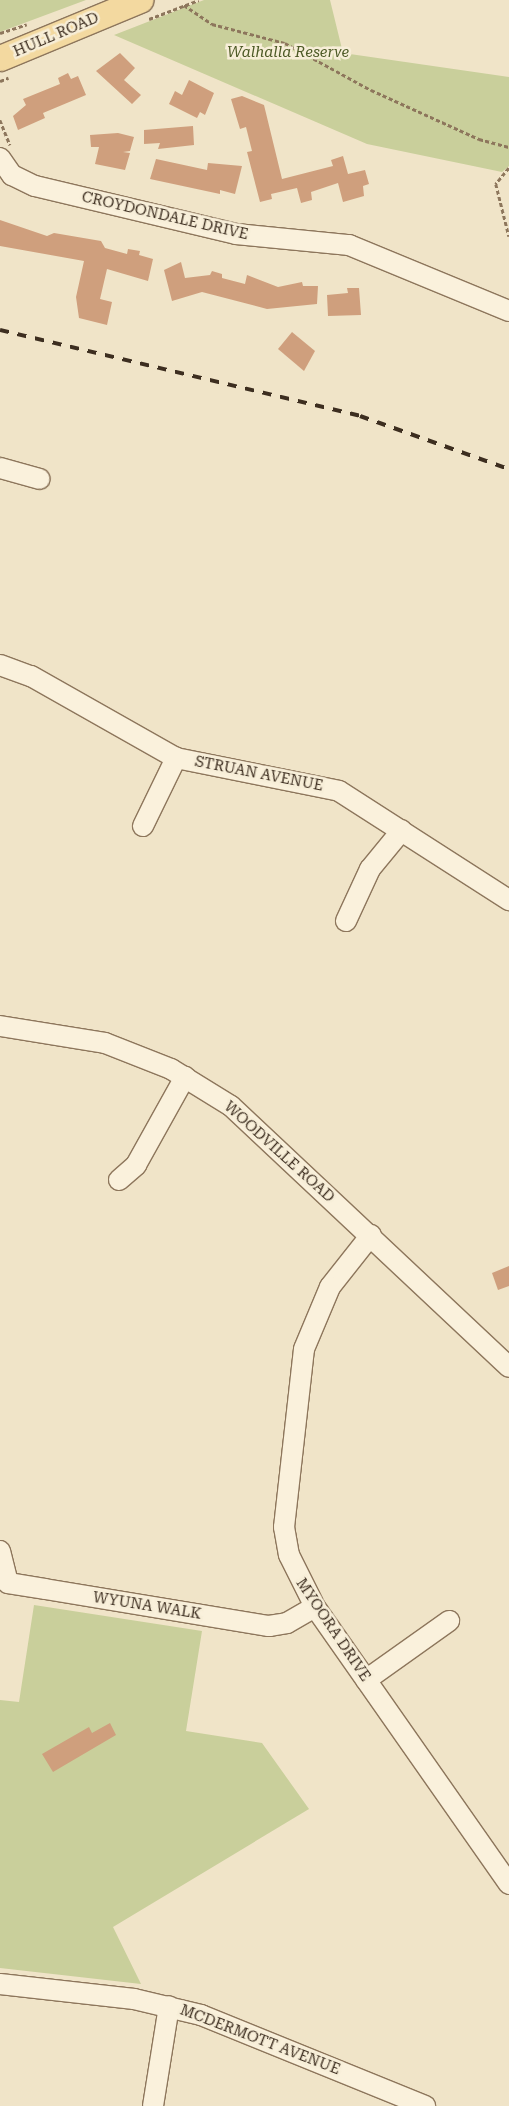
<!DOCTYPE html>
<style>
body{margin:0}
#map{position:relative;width:509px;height:2106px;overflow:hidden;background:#f0e4c8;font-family:"Roboto Serif",serif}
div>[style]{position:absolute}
.green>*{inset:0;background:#c9cf9b}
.building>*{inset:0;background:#cf9f7d}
.path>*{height:2.5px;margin-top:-1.25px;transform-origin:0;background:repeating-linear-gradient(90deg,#8d765c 0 4px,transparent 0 6.5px)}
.roads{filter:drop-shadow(1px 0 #8d765c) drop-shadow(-1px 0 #8d765c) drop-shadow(0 1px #8d765c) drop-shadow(0 -1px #8d765c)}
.minor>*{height:20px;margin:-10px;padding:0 10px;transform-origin:10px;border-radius:10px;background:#faf1dc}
.major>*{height:25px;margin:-12.5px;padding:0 12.5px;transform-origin:12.5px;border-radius:12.5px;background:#f3d9a0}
.rail>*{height:4px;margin-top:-2px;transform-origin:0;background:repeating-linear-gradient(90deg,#3d2e20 0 9px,transparent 0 18px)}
span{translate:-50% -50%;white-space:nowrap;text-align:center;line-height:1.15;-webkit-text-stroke:5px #f7eed8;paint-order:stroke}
.street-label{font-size:15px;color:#3d2e20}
.park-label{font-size:15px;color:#4d5a26;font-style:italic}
</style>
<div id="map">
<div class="green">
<div style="clip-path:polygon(0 0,86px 0,0 32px)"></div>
<div style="clip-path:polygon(204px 0,330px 0,343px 53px,509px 77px,509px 166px,502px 172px,367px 144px,114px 35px)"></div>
<div style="clip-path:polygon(34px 1605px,202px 1631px,186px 1731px,262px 1743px,309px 1809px,113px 1927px,141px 1984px,0 1968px,0 1700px,19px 1702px)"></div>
</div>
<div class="building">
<div style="clip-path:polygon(120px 53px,135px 68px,124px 80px,141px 95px,132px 104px,96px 71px)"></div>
<div style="clip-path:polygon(68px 73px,71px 79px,78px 76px,86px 95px,43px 113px,45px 118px,18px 130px,13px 116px,26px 105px,23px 99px,60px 84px,58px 78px)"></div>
<div style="clip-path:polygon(189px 80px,214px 93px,205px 115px,200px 112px,197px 118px,169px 104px,175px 91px,182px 95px)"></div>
<div style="clip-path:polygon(242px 96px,264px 105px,282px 179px,333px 166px,331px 160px,343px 156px,348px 174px,365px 170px,369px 184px,363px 186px,364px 196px,343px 202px,338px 183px,311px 192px,312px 200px,301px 203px,297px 188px,271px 194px,272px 199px,260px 202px,247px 152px,252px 151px,246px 127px,240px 129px,231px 99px)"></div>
<div style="clip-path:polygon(193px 126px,194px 145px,158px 149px,160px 143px,144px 144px,144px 130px)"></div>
<div style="clip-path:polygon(118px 133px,134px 137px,130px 151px,123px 152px,130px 153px,125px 170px,95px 164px,99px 147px,91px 147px,90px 135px)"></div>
<div style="clip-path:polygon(156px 159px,207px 170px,208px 163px,242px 166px,235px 194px,220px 190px,220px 194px,150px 179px)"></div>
<div style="clip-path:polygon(0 220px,47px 236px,54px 233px,101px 241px,105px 248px,127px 254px,128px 249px,140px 251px,139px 255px,153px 259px,148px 281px,107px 269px,100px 299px,112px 302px,107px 325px,79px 318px,76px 297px,84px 261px,0 246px)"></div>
<div style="clip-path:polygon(181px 262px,185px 278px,210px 275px,212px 271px,222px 274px,222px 278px,245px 284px,247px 275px,278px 287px,302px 282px,303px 286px,318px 286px,317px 304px,267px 309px,202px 292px,172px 301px,164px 270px)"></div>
<div style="clip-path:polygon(347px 288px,359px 288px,361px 315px,328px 316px,327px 295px,348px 293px)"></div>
<div style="clip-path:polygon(292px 332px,315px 351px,304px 371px,278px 349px)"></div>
<div style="clip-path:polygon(509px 1266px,509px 1286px,498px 1290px,492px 1273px)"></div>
<div style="clip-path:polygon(110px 1723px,116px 1735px,53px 1772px,42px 1754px,89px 1727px,92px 1733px)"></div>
</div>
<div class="path">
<div style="left:184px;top:5px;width:34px;rotate:34deg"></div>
<div style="left:212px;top:24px;width:75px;rotate:14.6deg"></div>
<div style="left:285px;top:43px;width:98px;rotate:28.7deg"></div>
<div style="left:371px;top:90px;width:119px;rotate:24.4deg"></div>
<div style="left:479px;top:139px;width:31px;rotate:15deg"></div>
<div style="left:149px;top:19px;width:53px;rotate:-20.8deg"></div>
<div style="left:0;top:33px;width:28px;rotate:-18deg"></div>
<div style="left:0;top:81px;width:9px;rotate:-21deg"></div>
<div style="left:0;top:120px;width:27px;rotate:68deg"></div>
<div style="left:509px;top:168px;width:21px;rotate:129deg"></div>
<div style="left:496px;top:184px;width:54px;rotate:76deg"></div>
</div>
<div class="roads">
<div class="minor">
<div style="left:0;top:158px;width:21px;rotate:55deg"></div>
<div style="left:12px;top:175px;width:25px;rotate:26deg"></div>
<div style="left:35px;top:186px;width:207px;rotate:13.4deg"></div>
<div style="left:236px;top:234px;width:114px;rotate:5.6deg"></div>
<div style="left:349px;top:245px;width:173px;rotate:22.4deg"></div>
<div style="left:0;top:468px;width:41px;rotate:15.4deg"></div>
<div style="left:0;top:665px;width:33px;rotate:20deg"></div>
<div style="left:31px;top:676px;width:167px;rotate:29.5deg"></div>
<div style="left:176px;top:758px;width:166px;rotate:11.4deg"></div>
<div style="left:339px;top:791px;width:202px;rotate:32.7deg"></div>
<div style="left:143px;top:826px;width:76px;rotate:-64.1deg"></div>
<div style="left:346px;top:921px;width:57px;rotate:-65.2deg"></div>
<div style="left:370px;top:869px;width:50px;rotate:-50.6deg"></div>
<div style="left:0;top:1026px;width:106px;rotate:9.2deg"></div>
<div style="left:105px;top:1043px;width:71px;rotate:21.5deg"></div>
<div style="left:171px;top:1069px;width:70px;rotate:31.7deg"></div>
<div style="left:231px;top:1106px;width:381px;rotate:43.2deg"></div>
<div style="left:119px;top:1180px;width:23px;rotate:-41deg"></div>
<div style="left:136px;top:1165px;width:101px;rotate:-60.9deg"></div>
<div style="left:371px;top:1235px;width:66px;rotate:128.3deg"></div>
<div style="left:330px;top:1287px;width:67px;rotate:112.8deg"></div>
<div style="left:304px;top:1349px;width:179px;rotate:96.4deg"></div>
<div style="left:284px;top:1527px;width:28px;rotate:80deg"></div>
<div style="left:289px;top:1555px;width:58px;rotate:63.4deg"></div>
<div style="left:315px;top:1607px;width:338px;rotate:55deg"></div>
<div style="left:0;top:1551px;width:33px;rotate:76deg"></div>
<div style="left:8px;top:1583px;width:37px;rotate:9deg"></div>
<div style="left:45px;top:1589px;width:227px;rotate:9.4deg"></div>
<div style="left:269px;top:1626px;width:18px;rotate:-9deg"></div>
<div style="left:287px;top:1623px;width:32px;rotate:-30deg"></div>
<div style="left:366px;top:1680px;width:102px;rotate:-35.4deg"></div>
<div style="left:0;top:1984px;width:135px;rotate:6.4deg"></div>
<div style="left:134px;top:1999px;width:69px;rotate:13.4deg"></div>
<div style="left:201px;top:2015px;width:242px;rotate:22.1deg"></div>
<div style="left:153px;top:2106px;width:101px;rotate:-80.9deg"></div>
</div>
<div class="major">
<div style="left:0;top:58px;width:152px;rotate:-22.5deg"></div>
</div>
</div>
<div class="rail">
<div style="left:0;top:330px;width:370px;rotate:13.4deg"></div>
<div style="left:360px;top:416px;width:158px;rotate:19.6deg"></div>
</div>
<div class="street-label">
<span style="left:56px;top:35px;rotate:-23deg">HULL ROAD</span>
<span style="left:165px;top:216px;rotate:13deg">CROYDONDALE DRIVE</span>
<span style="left:259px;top:774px;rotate:11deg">STRUAN AVENUE</span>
<span style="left:279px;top:1152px;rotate:42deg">WOODVILLE ROAD</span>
<span style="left:147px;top:1606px;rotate:9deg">WYUNA WALK</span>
<span style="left:333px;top:1630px;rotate:56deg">MYOORA DRIVE</span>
<span style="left:260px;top:2040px;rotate:21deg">MCDERMOTT AVENUE</span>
</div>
<div class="park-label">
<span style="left:288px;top:53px">Walhalla Reserve</span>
</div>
</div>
